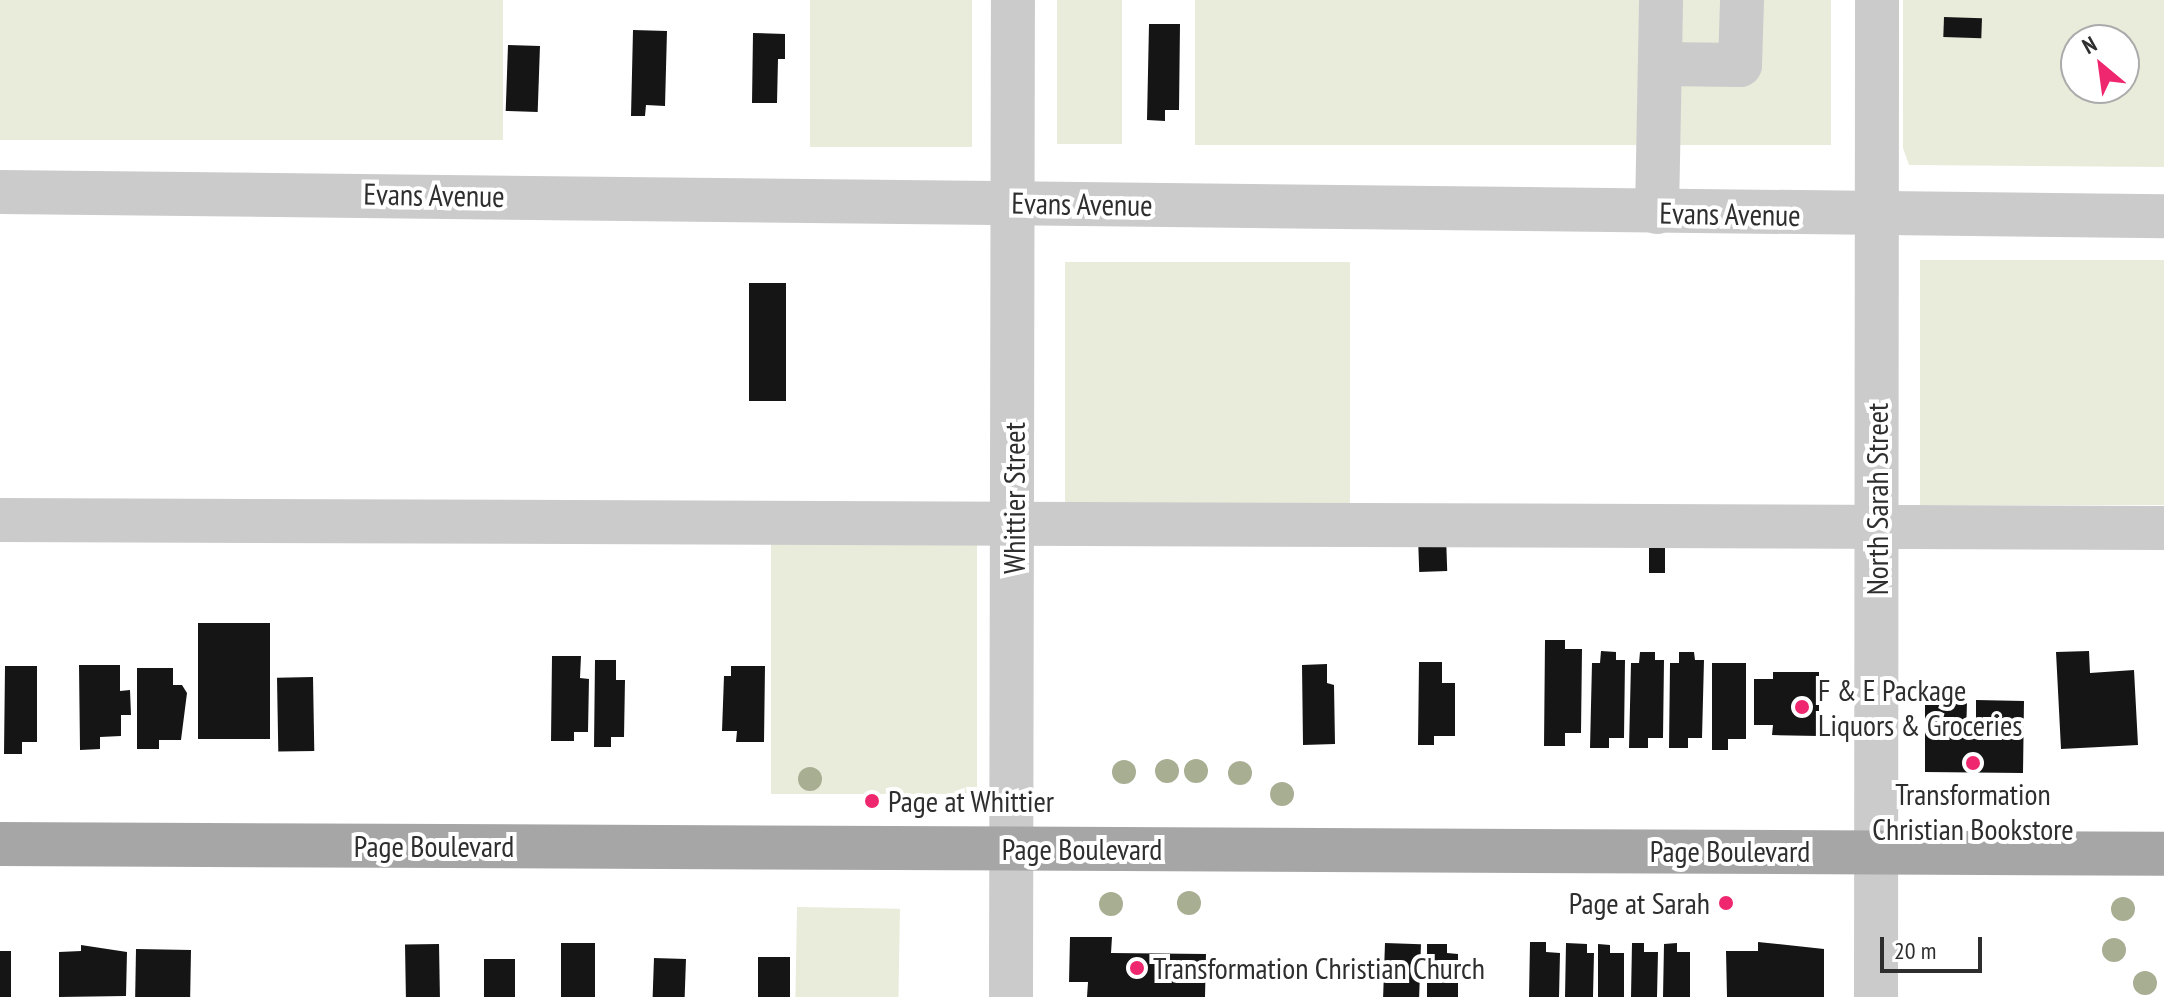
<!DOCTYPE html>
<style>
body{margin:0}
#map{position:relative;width:2164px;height:997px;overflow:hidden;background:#fff;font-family:"PT Sans Narrow",sans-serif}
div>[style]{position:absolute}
.green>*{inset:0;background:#e9ecdb;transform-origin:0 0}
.building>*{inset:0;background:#151515;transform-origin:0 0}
.minor>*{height:44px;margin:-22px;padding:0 22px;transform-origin:22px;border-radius:22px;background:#cbcbcb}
.major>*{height:44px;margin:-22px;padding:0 22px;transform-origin:22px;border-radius:22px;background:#a6a6a6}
.trees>*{width:24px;height:24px;margin:-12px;border-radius:50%;background:#a8ae92}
.dots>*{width:22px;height:22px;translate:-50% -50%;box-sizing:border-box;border:4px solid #fff;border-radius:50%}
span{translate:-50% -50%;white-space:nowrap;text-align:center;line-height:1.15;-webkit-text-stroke:8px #fff;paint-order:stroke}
.street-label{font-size:30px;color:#2e2e2e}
.poi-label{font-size:30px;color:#2e2e2e}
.left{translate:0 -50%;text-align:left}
.right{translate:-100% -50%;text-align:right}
.north{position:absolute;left:2060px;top:24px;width:80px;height:80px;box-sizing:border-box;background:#fff;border:2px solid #ababab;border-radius:50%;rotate:331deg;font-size:22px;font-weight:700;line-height:32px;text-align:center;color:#2e2e2e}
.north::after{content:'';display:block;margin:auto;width:28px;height:36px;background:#ee276f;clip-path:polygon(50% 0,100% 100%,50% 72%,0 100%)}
.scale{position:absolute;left:1880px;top:937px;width:102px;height:36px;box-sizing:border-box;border:4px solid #2e2e2e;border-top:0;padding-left:10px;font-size:24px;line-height:28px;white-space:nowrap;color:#2e2e2e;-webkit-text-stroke:6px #fff;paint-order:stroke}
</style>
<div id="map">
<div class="green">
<div style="left:0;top:0;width:503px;height:140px"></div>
<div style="left:810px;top:0;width:162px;height:147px"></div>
<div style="left:1057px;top:0;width:65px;height:144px"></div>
<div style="left:1195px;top:0;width:636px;height:145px"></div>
<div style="clip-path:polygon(evenodd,1903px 0,2164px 0,2164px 167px,1909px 165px,1903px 148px,1903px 0,2076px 40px,2124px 40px,2124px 88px,2076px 88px,2076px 40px)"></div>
<div style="left:1920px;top:260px;width:244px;height:245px"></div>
<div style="left:1065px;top:262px;width:285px;height:245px"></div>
<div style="left:771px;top:531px;width:206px;height:263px"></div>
<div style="left:797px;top:907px;width:103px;height:90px;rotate:1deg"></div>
</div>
<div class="building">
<div style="left:1944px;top:17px;width:38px;height:20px;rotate:2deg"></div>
<div style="clip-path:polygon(1149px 24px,1180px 24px,1179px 110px,1165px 110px,1165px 121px,1147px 120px)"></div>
<div style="clip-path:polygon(633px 30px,667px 31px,665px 106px,646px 105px,645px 116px,631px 116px)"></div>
<div style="clip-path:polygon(753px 33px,785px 34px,785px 59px,778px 59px,777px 103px,752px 103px)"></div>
<div style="left:508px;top:45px;width:32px;height:66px;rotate:2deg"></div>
<div style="left:749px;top:283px;width:37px;height:118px"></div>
<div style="left:1446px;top:536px;width:35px;height:28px;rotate:88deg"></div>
<div style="left:1649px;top:544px;width:16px;height:29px"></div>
<div style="left:198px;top:623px;width:72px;height:116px"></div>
<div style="clip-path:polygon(1545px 640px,1565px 640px,1565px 649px,1582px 649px,1581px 733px,1565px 733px,1565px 746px,1544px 746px)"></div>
<div style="clip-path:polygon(1601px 651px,1616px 652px,1616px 660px,1625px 660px,1624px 738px,1609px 738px,1609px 748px,1590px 748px,1592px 663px,1600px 663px)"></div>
<div style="clip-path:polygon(2089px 651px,2090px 673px,2134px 670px,2138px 745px,2061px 749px,2056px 652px)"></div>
<div style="clip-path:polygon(1640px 652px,1655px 652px,1655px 660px,1664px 660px,1663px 738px,1648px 738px,1648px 748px,1629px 748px,1631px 663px,1639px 663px)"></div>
<div style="clip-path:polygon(1679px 652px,1694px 652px,1695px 660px,1704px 660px,1702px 738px,1688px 738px,1688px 748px,1669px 748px,1670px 663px,1679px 663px)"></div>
<div style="clip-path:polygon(552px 656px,581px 656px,580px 678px,589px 679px,588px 732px,574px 732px,574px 741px,551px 741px)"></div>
<div style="clip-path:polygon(595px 660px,616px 660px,616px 680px,625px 680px,624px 737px,611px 737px,611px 747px,594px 747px)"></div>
<div style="clip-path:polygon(1419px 662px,1442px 662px,1442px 683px,1455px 683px,1455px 736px,1434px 736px,1434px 745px,1418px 745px)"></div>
<div style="clip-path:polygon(1712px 663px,1746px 663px,1746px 739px,1728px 739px,1728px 750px,1712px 750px)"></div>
<div style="clip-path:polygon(1327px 664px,1327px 683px,1334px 685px,1335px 744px,1303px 745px,1302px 665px)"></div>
<div style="clip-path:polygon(79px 665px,120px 665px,120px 691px,130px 690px,131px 715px,121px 715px,121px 736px,100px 737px,100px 749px,80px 750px)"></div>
<div style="clip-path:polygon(5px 666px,37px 666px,37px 742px,22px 742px,22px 754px,4px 754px)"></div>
<div style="clip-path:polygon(731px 666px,765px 666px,764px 742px,736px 742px,737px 731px,722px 731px,724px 676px,731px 676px)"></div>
<div style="clip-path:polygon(137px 668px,173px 668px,173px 685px,182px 685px,187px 693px,181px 740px,159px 740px,159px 749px,137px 749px)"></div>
<div style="clip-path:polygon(1773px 672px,1819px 672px,1819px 736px,1772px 735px,1773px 725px,1754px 725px,1754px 679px,1773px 679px)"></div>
<div style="left:313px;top:677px;width:74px;height:36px;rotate:89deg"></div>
<div style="clip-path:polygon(1925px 700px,1967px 701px,1966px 737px,1976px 737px,1976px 700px,2024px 701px,2023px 773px,1925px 772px)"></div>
<div style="clip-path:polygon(1070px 937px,1112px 937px,1111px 953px,1206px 954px,1205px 997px,1087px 997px,1088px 982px,1069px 982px)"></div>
<div style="clip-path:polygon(1530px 942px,1546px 942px,1546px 952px,1560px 953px,1559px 997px,1529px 997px)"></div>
<div style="clip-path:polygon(1758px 942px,1824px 949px,1824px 997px,1727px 997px,1726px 951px,1758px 951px)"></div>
<div style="left:561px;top:943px;width:34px;height:54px"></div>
<div style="left:1385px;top:943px;width:36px;height:54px;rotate:2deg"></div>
<div style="clip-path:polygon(1566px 943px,1587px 944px,1587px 953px,1594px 953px,1593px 997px,1565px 997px)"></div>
<div style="clip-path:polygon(1632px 943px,1644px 943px,1644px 952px,1658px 952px,1657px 997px,1631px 997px)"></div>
<div style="clip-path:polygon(1677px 943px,1677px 952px,1690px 952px,1690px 997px,1663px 997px,1664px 944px)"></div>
<div style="left:439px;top:944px;width:53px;height:34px;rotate:89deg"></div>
<div style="clip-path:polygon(1427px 944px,1447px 944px,1447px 953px,1458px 954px,1458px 997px,1427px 997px)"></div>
<div style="clip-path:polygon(1598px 944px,1610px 945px,1610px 953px,1624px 953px,1624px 997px,1598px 997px)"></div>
<div style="clip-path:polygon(81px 945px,127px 952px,126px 996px,59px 997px,59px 952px,81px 951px)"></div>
<div style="left:136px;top:949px;width:55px;height:48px;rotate:1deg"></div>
<div style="left:0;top:951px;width:11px;height:46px"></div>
<div style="left:758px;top:957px;width:32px;height:40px"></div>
<div style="left:654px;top:958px;width:32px;height:39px;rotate:2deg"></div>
<div style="left:484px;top:959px;width:31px;height:38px"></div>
</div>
<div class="minor">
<div style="left:1661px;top:64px;width:79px;rotate:0.7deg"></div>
<div style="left:1740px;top:65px;width:65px;rotate:-88.2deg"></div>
<div style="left:0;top:192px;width:2164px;rotate:0.64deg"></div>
<div style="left:1657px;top:212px;width:212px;rotate:-88.9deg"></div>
<div style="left:0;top:520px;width:2164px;rotate:0.21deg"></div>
<div style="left:1011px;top:997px;width:997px;rotate:-89.89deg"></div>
<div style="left:1876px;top:997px;width:997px;rotate:-89.94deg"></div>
</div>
<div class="major">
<div style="left:0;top:844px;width:2164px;rotate:0.26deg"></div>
</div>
<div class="trees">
<div style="left:1167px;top:771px"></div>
<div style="left:1196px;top:771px"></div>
<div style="left:1124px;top:772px"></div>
<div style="left:1240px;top:773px"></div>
<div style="left:810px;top:779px"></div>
<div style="left:1282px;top:794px"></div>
<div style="left:1189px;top:903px"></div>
<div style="left:1111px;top:904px"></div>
<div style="left:2123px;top:909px"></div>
<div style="left:2114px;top:950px"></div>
<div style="left:2145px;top:983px"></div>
</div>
<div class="dots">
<div style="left:1802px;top:707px;background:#ee276f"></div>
<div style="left:1973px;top:763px;background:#ee276f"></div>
<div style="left:872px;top:801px;background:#ee276f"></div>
<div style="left:1726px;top:903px;background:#ee276f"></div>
<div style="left:1137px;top:968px;background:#ee276f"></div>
</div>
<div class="street-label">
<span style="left:434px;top:195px;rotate:1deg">Evans Avenue</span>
<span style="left:1082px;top:204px;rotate:1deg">Evans Avenue</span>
<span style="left:1730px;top:214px;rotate:1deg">Evans Avenue</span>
<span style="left:1014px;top:498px;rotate:-90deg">Whittier Street</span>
<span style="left:1877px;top:499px;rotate:-90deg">North Sarah Street</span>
<span style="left:434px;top:846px">Page Boulevard</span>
<span style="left:1082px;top:849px">Page Boulevard</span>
<span style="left:1730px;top:851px">Page Boulevard</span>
</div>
<div class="poi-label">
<span class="left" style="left:1818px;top:707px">F &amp; E Package<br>Liquors &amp; Groceries</span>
<span style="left:1973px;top:811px">Transformation<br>Christian Bookstore</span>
<span class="left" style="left:888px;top:801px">Page at Whittier</span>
<span class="right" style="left:1710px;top:903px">Page at Sarah</span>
<span class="left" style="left:1153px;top:968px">Transformation Christian Church</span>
</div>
<div class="north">N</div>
<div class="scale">20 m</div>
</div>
